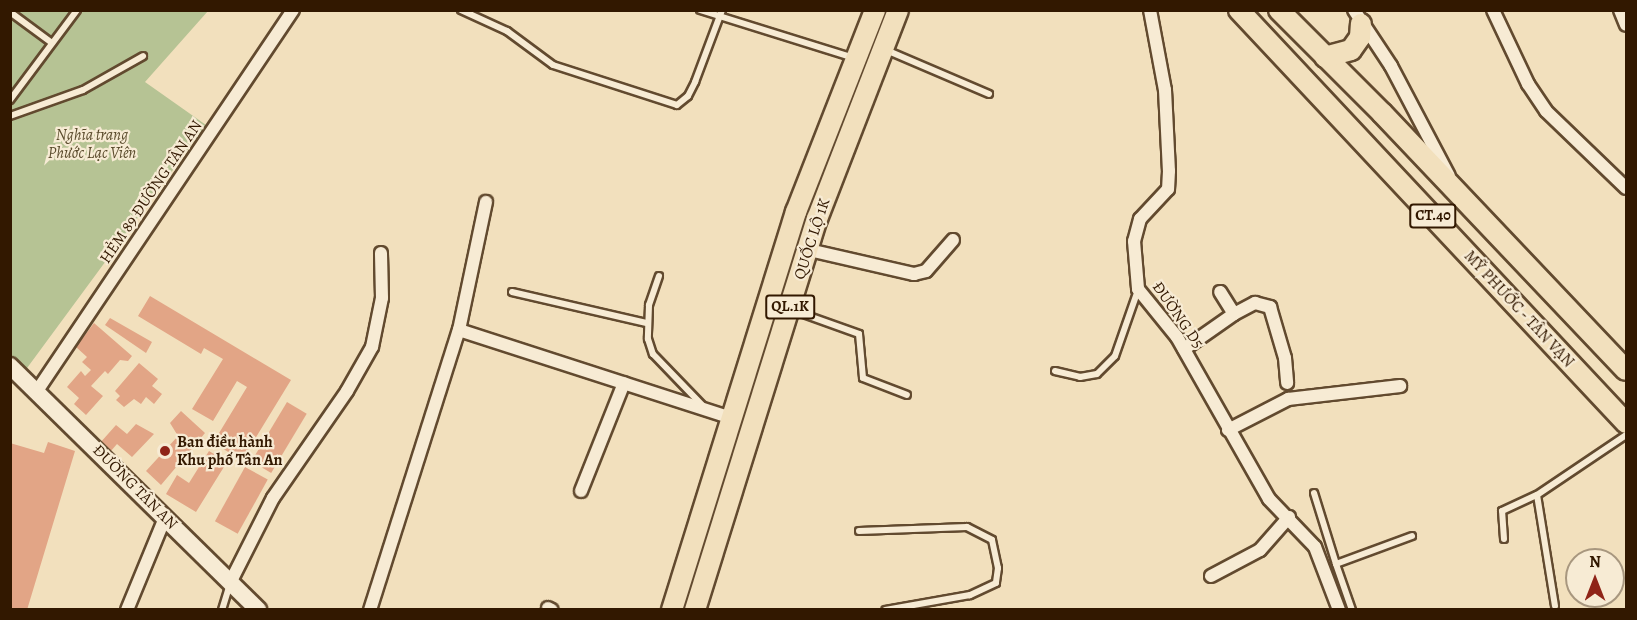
<!DOCTYPE html>
<meta charset="utf-8">
<style>
body{margin:0}
#map{position:relative;width:1637px;height:620px;overflow:hidden;background:#f2e0bd;font-family:Alegreya,serif}
div>[style]{position:absolute}
.green>*{inset:0;background:#b6c394}
.building>*{inset:0;background:#e2a586;transform-origin:0 0}
.roads{filter:drop-shadow(2px 0 #624a2f) drop-shadow(-2px 0 #624a2f) drop-shadow(0 2px #624a2f) drop-shadow(0 -2px #624a2f)}
.service>*{height:6px;margin:-3px;padding:0 3px;transform-origin:3px;border-radius:3px;background:#f7ebd4}
.minor>*{height:12px;margin:-6px;padding:0 6px;transform-origin:6px;border-radius:6px;background:#f7ebd4}
.tertiary>*{height:16px;margin:-8px;padding:0 8px;transform-origin:8px;border-radius:8px;background:#f7ebd4}
.primary>*{height:20px;margin:-10px;padding:0 10px;transform-origin:10px;border-radius:10px;background:#f2e0bd}
.dots>*{width:16px;height:16px;translate:-50% -50%;box-sizing:border-box;border:3px solid #f7ebd4;border-radius:50%}
span{translate:-50% -50%;white-space:nowrap;text-align:center;line-height:1.15;-webkit-text-stroke:4.5px #f7ebd4;paint-order:stroke}
.shield-label span{padding:2px 4px;background:#f7ebd4;border:2px solid;border-radius:4px;-webkit-text-stroke-width:0}
.shield-label{font-size:15px;color:#321800;font-weight:700}
.park-label{font-size:16px;color:#5a4b2c;font-style:italic}
.street-label{font-size:16px;color:#321800}
.poi-label{font-size:16px;color:#321800;font-weight:700}
.left{translate:0 -50%;text-align:left}
.frame{position:absolute;inset:0;border:12px solid #321800;pointer-events:none}
.north{position:absolute;left:1565px;top:548px;width:60px;height:60px;box-sizing:border-box;background:#f7ebd4;border:2px solid #a8977f;border-radius:50%;rotate:0deg;font-size:16px;font-weight:700;line-height:24px;text-align:center;color:#321800}
.north::after{content:'';display:block;margin:auto;width:21px;height:27px;background:#8f2418;clip-path:polygon(50% 0,100% 100%,50% 72%,0 100%)}
</style>
<div id="map">
<div class="green">
<div style="clip-path:polygon(10px 11px,208px 11px,145px 82px,206px 125px,16px 383px,10px 377px)"></div>
</div>
<div class="building">
<div style="clip-path:polygon(150px 296px,291px 380px,242px 460px,213px 443px,247px 387px,237px 381px,213px 421px,192px 409px,223px 359px,204px 348px,201px 354px,138px 316px)"></div>
<div style="clip-path:polygon(110px 318px,152px 342px,146px 353px,105px 325px)"></div>
<div style="clip-path:polygon(94px 323px,132px 356px,128px 361px,120px 360px,108px 374px,105px 371px,91px 386px,103px 396px,86px 415px,74px 404px,79px 398px,67px 387px,81px 371px,85px 376px,91px 370px,82px 362px,87px 357px,76px 347px)"></div>
<div style="clip-path:polygon(139px 363px,158px 379px,152px 386px,162px 394px,154px 404px,146px 397px,141px 404px,134px 399px,124px 407px,116px 400px,120px 396px,115px 391px)"></div>
<div style="left:287px;top:402px;width:23px;height:69px;rotate:31deg"></div>
<div style="clip-path:polygon(181px 411px,205px 433px,161px 485px,146px 471px,178px 436px,170px 423px)"></div>
<div style="clip-path:polygon(136px 424px,154px 434px,132px 457px,117px 444px,110px 452px,100px 443px,116px 425px,127px 434px)"></div>
<div style="clip-path:polygon(48px 442px,75px 451px,27px 610px,10px 610px,10px 443px,44px 453px)"></div>
<div style="clip-path:polygon(209px 451px,227px 462px,196px 512px,166px 494px,177px 475px,189px 483px)"></div>
<div style="left:245px;top:467px;width:26px;height:62px;rotate:29deg"></div>
</div>
<div class="roads">
<div class="service">
<div style="left:461px;top:10px;width:51px;rotate:24.5deg"></div>
<div style="left:507px;top:31px;width:57px;rotate:36.5deg"></div>
<div style="left:553px;top:65px;width:130px;rotate:17.9deg"></div>
<div style="left:677px;top:105px;width:14px;rotate:-39deg"></div>
<div style="left:688px;top:96px;width:16px;rotate:-63deg"></div>
<div style="left:695px;top:82px;width:77px;rotate:-69.4deg"></div>
<div style="left:700px;top:10px;width:161px;rotate:17.3deg"></div>
<div style="left:10px;top:12px;width:52px;rotate:36.4deg"></div>
<div style="left:886px;top:50px;width:112px;rotate:23.1deg"></div>
<div style="left:10px;top:100px;width:112px;rotate:-53.3deg"></div>
<div style="left:10px;top:116px;width:77px;rotate:-19.6deg"></div>
<div style="left:83px;top:90px;width:69px;rotate:-29.5deg"></div>
<div style="left:659px;top:276px;width:31px;rotate:109deg"></div>
<div style="left:649px;top:305px;width:34px;rotate:92deg"></div>
<div style="left:648px;top:339px;width:16px;rotate:72deg"></div>
<div style="left:653px;top:354px;width:72px;rotate:46.1deg"></div>
<div style="left:512px;top:292px;width:138px;rotate:13deg"></div>
<div style="left:792px;top:310px;width:71px;rotate:19.7deg"></div>
<div style="left:859px;top:334px;width:44px;rotate:84.8deg"></div>
<div style="left:863px;top:378px;width:47px;rotate:21.1deg"></div>
<div style="left:1055px;top:371px;width:26px;rotate:13deg"></div>
<div style="left:1080px;top:377px;width:17px;rotate:-10deg"></div>
<div style="left:1097px;top:374px;width:25px;rotate:-45deg"></div>
<div style="left:1115px;top:356px;width:70px;rotate:-70.8deg"></div>
<div style="left:1314px;top:493px;width:74px;rotate:72.8deg"></div>
<div style="left:859px;top:531px;width:108px;rotate:-2.1deg"></div>
<div style="left:967px;top:527px;width:28px;rotate:27deg"></div>
<div style="left:992px;top:540px;width:29px;rotate:78deg"></div>
<div style="left:998px;top:568px;width:15px;rotate:98deg"></div>
<div style="left:996px;top:583px;width:29px;rotate:155deg"></div>
<div style="left:970px;top:595px;width:86px;rotate:170deg"></div>
<div style="left:1504px;top:539px;width:28px;rotate:-94deg"></div>
<div style="left:1502px;top:511px;width:38px;rotate:-25deg"></div>
<div style="left:1555px;top:606px;width:112px;rotate:-99.2deg"></div>
<div style="left:1537px;top:495px;width:107px;rotate:-34deg"></div>
<div style="left:222px;top:610px;width:27px;rotate:-73deg"></div>
<div style="left:1352px;top:610px;width:49px;rotate:-109.2deg"></div>
<div style="left:1336px;top:564px;width:81px;rotate:-20.2deg"></div>
</div>
<div class="minor">
<div style="left:1150px;top:10px;width:81px;rotate:79.4deg"></div>
<div style="left:1165px;top:90px;width:81px;rotate:87.2deg"></div>
<div style="left:1169px;top:171px;width:18px;rotate:93deg"></div>
<div style="left:1168px;top:189px;width:41px;rotate:133deg"></div>
<div style="left:1140px;top:219px;width:23px;rotate:105deg"></div>
<div style="left:1134px;top:241px;width:48px;rotate:85.2deg"></div>
<div style="left:1138px;top:289px;width:62px;rotate:50.9deg"></div>
<div style="left:1177px;top:337px;width:186px;rotate:60.4deg"></div>
<div style="left:1269px;top:499px;width:66px;rotate:46.2deg"></div>
<div style="left:1315px;top:547px;width:67px;rotate:69.1deg"></div>
<div style="left:1354px;top:10px;width:67px;rotate:56.5deg"></div>
<div style="left:1391px;top:66px;width:124px;rotate:62.2deg"></div>
<div style="left:1493px;top:10px;width:82px;rotate:64.7deg"></div>
<div style="left:1528px;top:84px;width:32px;rotate:56deg"></div>
<div style="left:1546px;top:111px;width:111px;rotate:43.9deg"></div>
<div style="left:1620px;top:10px;width:16px;rotate:68deg"></div>
<div style="left:809px;top:250px;width:108px;rotate:12.9deg"></div>
<div style="left:914px;top:274px;width:12px;rotate:-14deg"></div>
<div style="left:926px;top:271px;width:41px;rotate:-48.9deg"></div>
<div style="left:1234px;top:314px;width:24px;rotate:-28deg"></div>
<div style="left:1255px;top:303px;width:16px;rotate:15deg"></div>
<div style="left:1270px;top:307px;width:53px;rotate:73.6deg"></div>
<div style="left:1285px;top:358px;width:25px;rotate:85deg"></div>
<div style="left:459px;top:330px;width:286px;rotate:17.9deg"></div>
<div style="left:1184px;top:349px;width:61px;rotate:-35deg"></div>
<div style="left:1234px;top:314px;width:26px;rotate:-122deg"></div>
<div style="left:37px;top:391px;width:459px;rotate:-56.1deg"></div>
<div style="left:1228px;top:430px;width:68px;rotate:-27.3deg"></div>
<div style="left:1288px;top:399px;width:113px;rotate:-6.6deg"></div>
<div style="left:581px;top:491px;width:116px;rotate:-68.3deg"></div>
<div style="left:1211px;top:576px;width:55px;rotate:-28deg"></div>
<div style="left:1260px;top:550px;width:44px;rotate:-48.7deg"></div>
<div style="left:231px;top:581px;width:93px;rotate:-63.2deg"></div>
<div style="left:273px;top:498px;width:130px;rotate:-55.3deg"></div>
<div style="left:347px;top:391px;width:51px;rotate:-60.4deg"></div>
<div style="left:372px;top:347px;width:50px;rotate:-78.5deg"></div>
<div style="left:382px;top:298px;width:45px;rotate:-91.3deg"></div>
<div style="left:548px;top:608px;width:4px;rotate:27deg"></div>
<div style="left:127px;top:610px;width:100px;rotate:-67.6deg"></div>
<div style="left:370px;top:610px;width:294px;rotate:-72.4deg"></div>
<div style="left:459px;top:330px;width:131px;rotate:-78.1deg"></div>
</div>
<div class="tertiary">
<div style="left:10px;top:366px;width:348px;rotate:44.5deg"></div>
</div>
<div class="primary">
<div style="left:1239px;top:10px;width:566px;rotate:46.86deg"></div>
<div style="left:1279px;top:10px;width:146px;rotate:45deg"></div>
<div style="left:1382px;top:113px;width:354px;rotate:46.5deg"></div>
<div style="left:1325px;top:57px;width:27px;rotate:-15deg"></div>
<div style="left:1351px;top:50px;width:16px;rotate:-55deg"></div>
<div style="left:1360px;top:37px;width:13px;rotate:-86deg"></div>
<div style="left:672px;top:610px;width:417px;rotate:-72.7deg"></div>
<div style="left:796px;top:212px;width:217px;rotate:-68.6deg"></div>
<div style="left:695px;top:610px;width:410px;rotate:-72.7deg"></div>
<div style="left:817px;top:219px;width:224px;rotate:-68.8deg"></div>
</div>
</div>
<div class="dots">
<div style="left:165px;top:451px;background:#8f2418"></div>
</div>
<div class="shield-label">
<span style="left:1433px;top:216px">CT.40</span>
<span style="left:790px;top:307px">QL.1K</span>
</div>
<div class="park-label">
<span style="left:92px;top:144px">Nghĩa trang<br>Phước Lạc Viên</span>
</div>
<div class="street-label">
<span style="left:151px;top:192px;rotate:-56deg">HẺM 89 ĐƯỜNG TÂN AN</span>
<span style="left:812px;top:239px;rotate:-72deg">QUỐC LỘ 1K</span>
<span style="left:1519px;top:309px;rotate:47deg">MỸ PHƯỚC - TÂN VẠN</span>
<span style="left:1178px;top:315px;rotate:55deg">ĐƯỜNG D5</span>
<span style="left:135px;top:487px;rotate:45deg">ĐƯỜNG TÂN AN</span>
</div>
<div class="poi-label">
<span class="left" style="left:177px;top:451px">Ban điều hành<br>Khu phố Tân An</span>
</div>
<div class="frame"></div>
<div class="north">N</div>
</div>
